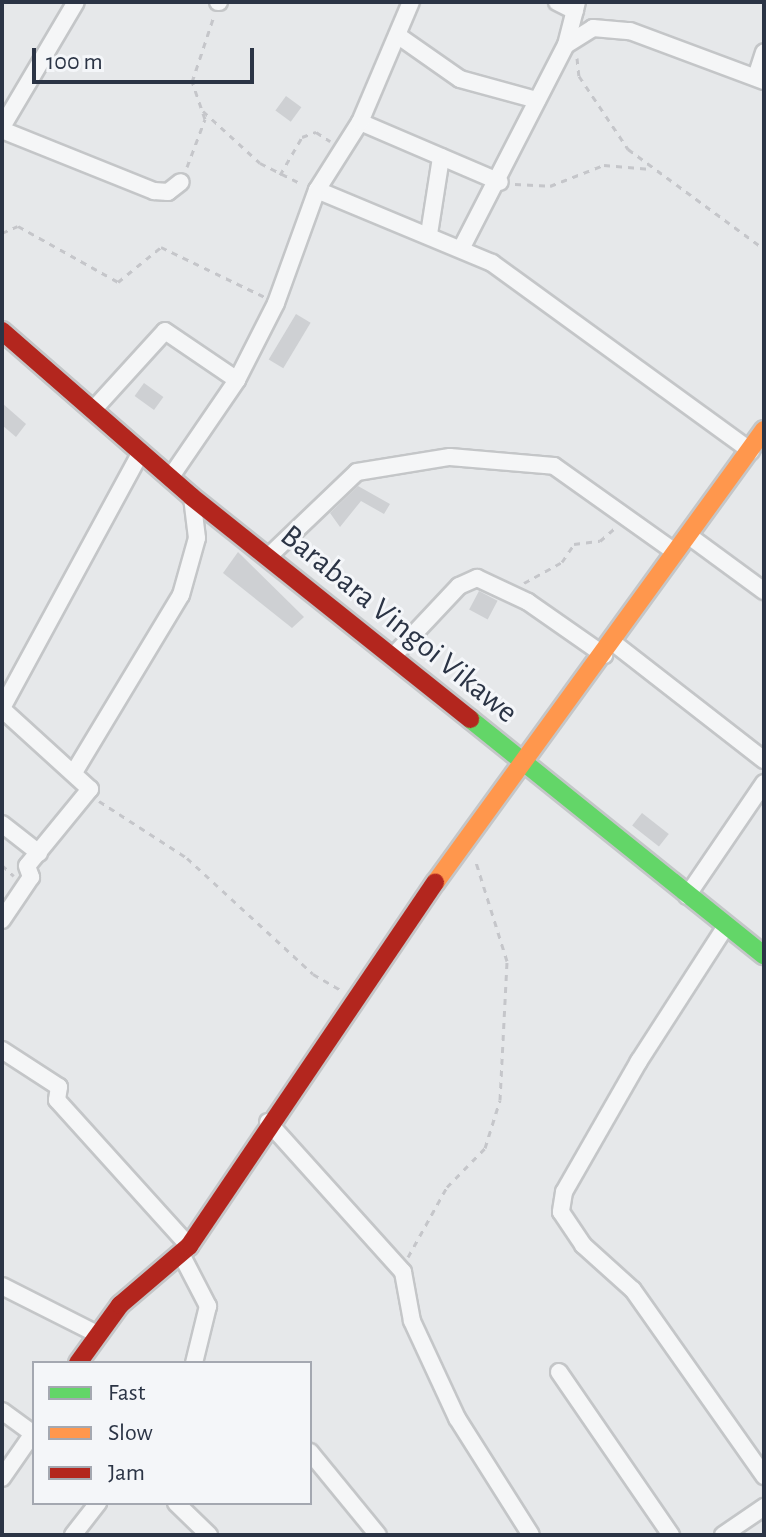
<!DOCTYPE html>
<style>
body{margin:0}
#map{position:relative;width:766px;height:1537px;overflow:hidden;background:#e6e8ea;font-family:"Alegreya Sans",sans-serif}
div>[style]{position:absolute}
.building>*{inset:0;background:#ced0d3;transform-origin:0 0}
.path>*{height:3px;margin-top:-1.5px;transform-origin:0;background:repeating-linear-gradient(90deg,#c5c6ca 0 6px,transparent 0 12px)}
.roads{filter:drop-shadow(2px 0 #c4c6c8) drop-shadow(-2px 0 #c4c6c8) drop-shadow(0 2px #c4c6c8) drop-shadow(0 -2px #c4c6c8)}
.street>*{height:16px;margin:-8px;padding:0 8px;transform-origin:8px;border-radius:8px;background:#f5f6f7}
.fast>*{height:18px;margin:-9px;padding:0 9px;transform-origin:9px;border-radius:9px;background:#63d668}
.slow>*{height:18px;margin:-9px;padding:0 9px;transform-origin:9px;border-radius:9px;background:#ff974d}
.jam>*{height:18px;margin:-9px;padding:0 9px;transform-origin:9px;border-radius:9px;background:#b3261e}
span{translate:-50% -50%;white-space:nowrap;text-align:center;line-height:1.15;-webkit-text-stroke:6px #f4f6f9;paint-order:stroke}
.street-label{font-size:32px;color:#2b3445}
.frame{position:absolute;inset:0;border:4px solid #2b3445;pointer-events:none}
.legend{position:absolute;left:32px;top:1361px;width:280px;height:144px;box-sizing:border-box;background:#f4f6f9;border:2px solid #a4a8b1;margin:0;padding:10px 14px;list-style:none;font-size:24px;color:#2b3445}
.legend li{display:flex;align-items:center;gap:16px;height:40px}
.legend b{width:40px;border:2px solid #a4a8b1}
.scale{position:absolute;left:32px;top:48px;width:222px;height:36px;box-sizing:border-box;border:4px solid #2b3445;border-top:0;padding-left:10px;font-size:24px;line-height:28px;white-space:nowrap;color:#2b3445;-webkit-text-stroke:6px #f4f6f9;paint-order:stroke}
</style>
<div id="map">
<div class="building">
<div style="left:286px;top:96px;width:19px;height:18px;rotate:36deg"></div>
<div style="left:296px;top:314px;width:17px;height:53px;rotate:31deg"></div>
<div style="left:144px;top:383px;width:24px;height:16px;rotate:36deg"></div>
<div style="clip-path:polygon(2px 403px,26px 424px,16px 437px,2px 425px)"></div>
<div style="clip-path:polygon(358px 486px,390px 504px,384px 514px,361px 501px,340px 527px,330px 513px)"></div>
<div style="clip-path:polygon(238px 552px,304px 617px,292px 628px,223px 573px)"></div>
<div style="left:479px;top:591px;width:21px;height:21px;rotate:28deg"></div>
<div style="left:642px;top:813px;width:34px;height:16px;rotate:38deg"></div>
</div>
<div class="path">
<div style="left:577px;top:58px;width:18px;rotate:84deg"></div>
<div style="left:579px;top:76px;width:88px;rotate:56.1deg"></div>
<div style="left:628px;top:149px;width:169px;rotate:36.3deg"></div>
<div style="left:203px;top:111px;width:77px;rotate:42.4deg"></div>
<div style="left:260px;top:163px;width:47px;rotate:26.6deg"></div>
<div style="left:187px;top:167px;width:51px;rotate:-69.4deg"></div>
<div style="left:205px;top:119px;width:39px;rotate:-109deg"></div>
<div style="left:192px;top:82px;width:70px;rotate:-71.6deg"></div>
<div style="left:280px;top:175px;width:44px;rotate:-59.9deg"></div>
<div style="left:302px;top:137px;width:15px;rotate:-20deg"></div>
<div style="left:316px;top:132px;width:17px;rotate:33deg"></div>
<div style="left:515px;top:184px;width:35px;rotate:3deg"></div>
<div style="left:550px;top:186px;width:58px;rotate:-21.3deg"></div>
<div style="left:604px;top:165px;width:47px;rotate:4.9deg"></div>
<div style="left:2px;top:233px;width:17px;rotate:-24deg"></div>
<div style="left:18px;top:226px;width:115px;rotate:29.2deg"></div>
<div style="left:118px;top:282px;width:55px;rotate:-39.1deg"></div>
<div style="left:161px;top:247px;width:115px;rotate:25.7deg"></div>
<div style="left:524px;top:583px;width:43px;rotate:-28.9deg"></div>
<div style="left:562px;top:562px;width:22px;rotate:-56deg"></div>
<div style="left:574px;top:544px;width:26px;rotate:-7deg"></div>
<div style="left:600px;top:541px;width:20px;rotate:-41deg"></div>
<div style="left:99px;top:801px;width:105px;rotate:32.9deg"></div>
<div style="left:187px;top:858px;width:171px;rotate:42.6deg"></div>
<div style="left:313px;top:974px;width:32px;rotate:30deg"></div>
<div style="left:2px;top:865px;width:16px;rotate:43deg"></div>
<div style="left:408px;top:1257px;width:80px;rotate:-60.9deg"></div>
<div style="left:447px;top:1187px;width:54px;rotate:-45.7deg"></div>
<div style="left:485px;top:1148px;width:50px;rotate:-72.6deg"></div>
<div style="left:500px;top:1100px;width:139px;rotate:-87.1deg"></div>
<div style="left:507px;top:961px;width:107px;rotate:-107.4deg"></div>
</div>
<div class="roads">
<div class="street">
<div style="left:218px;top:2px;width:1px"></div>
<div style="left:557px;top:2px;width:20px;rotate:27deg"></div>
<div style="left:400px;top:37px;width:73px;rotate:35deg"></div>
<div style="left:460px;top:79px;width:80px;rotate:15.3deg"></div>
<div style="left:566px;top:45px;width:32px;rotate:-32deg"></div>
<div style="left:593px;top:28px;width:37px;rotate:5deg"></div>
<div style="left:630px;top:31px;width:143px;rotate:20.5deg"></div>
<div style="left:756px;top:77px;width:26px;rotate:-72deg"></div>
<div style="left:360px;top:122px;width:152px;rotate:23.2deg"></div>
<div style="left:2px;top:127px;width:145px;rotate:-59.4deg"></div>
<div style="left:2px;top:130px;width:164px;rotate:21.9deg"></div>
<div style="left:154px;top:191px;width:14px;rotate:4deg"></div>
<div style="left:168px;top:192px;width:16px;rotate:-38deg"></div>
<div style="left:317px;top:190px;width:190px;rotate:22.6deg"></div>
<div style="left:492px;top:263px;width:320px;rotate:36deg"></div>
<div style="left:429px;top:234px;width:78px;rotate:-81.1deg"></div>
<div style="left:462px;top:247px;width:227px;rotate:-62.8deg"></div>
<div style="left:566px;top:45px;width:44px;rotate:-75.7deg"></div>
<div style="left:94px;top:409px;width:105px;rotate:-47.7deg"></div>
<div style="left:165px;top:331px;width:87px;rotate:34.2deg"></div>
<div style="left:170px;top:478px;width:119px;rotate:-55.6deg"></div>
<div style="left:237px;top:380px;width:86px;rotate:-63.1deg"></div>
<div style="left:276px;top:303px;width:120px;rotate:-70.1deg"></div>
<div style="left:317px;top:190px;width:80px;rotate:-57.7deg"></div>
<div style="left:360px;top:122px;width:130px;rotate:-67deg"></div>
<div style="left:689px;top:536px;width:93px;rotate:36.3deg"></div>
<div style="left:268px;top:557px;width:123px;rotate:-43.7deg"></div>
<div style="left:357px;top:472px;width:94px;rotate:-9.2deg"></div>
<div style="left:450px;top:457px;width:104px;rotate:4.9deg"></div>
<div style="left:554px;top:466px;width:148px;rotate:35.4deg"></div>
<div style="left:615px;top:644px;width:189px;rotate:37.9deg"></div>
<div style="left:396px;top:653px;width:92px;rotate:-46.8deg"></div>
<div style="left:459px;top:586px;width:20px;rotate:-24deg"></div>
<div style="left:477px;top:578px;width:56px;rotate:25.2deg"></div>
<div style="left:528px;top:602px;width:93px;rotate:34.9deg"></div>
<div style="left:2px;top:708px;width:291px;rotate:-61.5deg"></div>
<div style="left:2px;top:709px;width:119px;rotate:42.3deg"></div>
<div style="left:90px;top:789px;width:99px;rotate:129.3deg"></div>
<div style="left:27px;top:866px;width:12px;rotate:70deg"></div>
<div style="left:31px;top:877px;width:52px;rotate:124deg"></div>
<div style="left:76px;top:769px;width:203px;rotate:-58.9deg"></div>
<div style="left:181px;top:595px;width:59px;rotate:-74.3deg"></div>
<div style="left:197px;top:538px;width:41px;rotate:-97deg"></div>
<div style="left:2px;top:824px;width:47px;rotate:38.1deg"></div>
<div style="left:687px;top:896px;width:137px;rotate:-55.7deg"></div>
<div style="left:726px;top:926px;width:161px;rotate:122.8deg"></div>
<div style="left:639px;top:1061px;width:151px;rotate:119.8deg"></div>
<div style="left:564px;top:1192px;width:20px;rotate:99deg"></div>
<div style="left:561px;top:1212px;width:40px;rotate:56deg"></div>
<div style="left:583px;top:1245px;width:67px;rotate:42deg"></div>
<div style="left:633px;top:1290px;width:228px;rotate:54.8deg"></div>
<div style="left:2px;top:1050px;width:68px;rotate:33deg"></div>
<div style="left:59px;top:1087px;width:13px;rotate:99deg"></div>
<div style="left:57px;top:1100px;width:197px;rotate:47.9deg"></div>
<div style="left:268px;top:1122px;width:202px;rotate:48deg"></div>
<div style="left:403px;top:1272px;width:50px;rotate:79.6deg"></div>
<div style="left:412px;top:1321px;width:107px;rotate:65.1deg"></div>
<div style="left:457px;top:1418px;width:138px;rotate:57.7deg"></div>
<div style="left:181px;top:1254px;width:59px;rotate:62.6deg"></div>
<div style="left:208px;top:1306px;width:59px;rotate:103.8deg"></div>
<div style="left:2px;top:1286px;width:104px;rotate:26.8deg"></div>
<div style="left:559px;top:1372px;width:198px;rotate:55.5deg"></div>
<div style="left:2px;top:1411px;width:39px;rotate:36deg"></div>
<div style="left:310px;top:1452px;width:107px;rotate:50.7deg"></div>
<div style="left:2px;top:1478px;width:56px;rotate:-55.2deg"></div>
<div style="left:176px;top:1503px;width:46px;rotate:44.1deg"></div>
<div style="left:73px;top:1535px;width:41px;rotate:-52deg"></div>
<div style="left:723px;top:1535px;width:50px;rotate:-34.3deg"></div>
</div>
<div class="fast">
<div style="left:470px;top:719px;width:377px;rotate:38.8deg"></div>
</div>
<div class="slow">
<div style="left:435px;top:883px;width:560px;rotate:-54.01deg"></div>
</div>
<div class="jam">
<div style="left:2px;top:331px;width:252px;rotate:41.1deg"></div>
<div style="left:192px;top:497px;width:356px;rotate:38.6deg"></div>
<div style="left:78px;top:1363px;width:72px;rotate:-54.1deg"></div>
<div style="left:120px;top:1305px;width:91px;rotate:-40.5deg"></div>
<div style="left:189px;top:1246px;width:439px;rotate:-55.9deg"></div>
</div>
</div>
<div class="street-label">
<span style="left:399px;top:624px;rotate:39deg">Barabara Vingoi Vikawe</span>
</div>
<div class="frame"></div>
<ul class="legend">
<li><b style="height:10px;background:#63d668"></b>Fast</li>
<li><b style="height:10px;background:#ff974d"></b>Slow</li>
<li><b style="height:10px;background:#b3261e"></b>Jam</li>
</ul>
<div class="scale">100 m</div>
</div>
